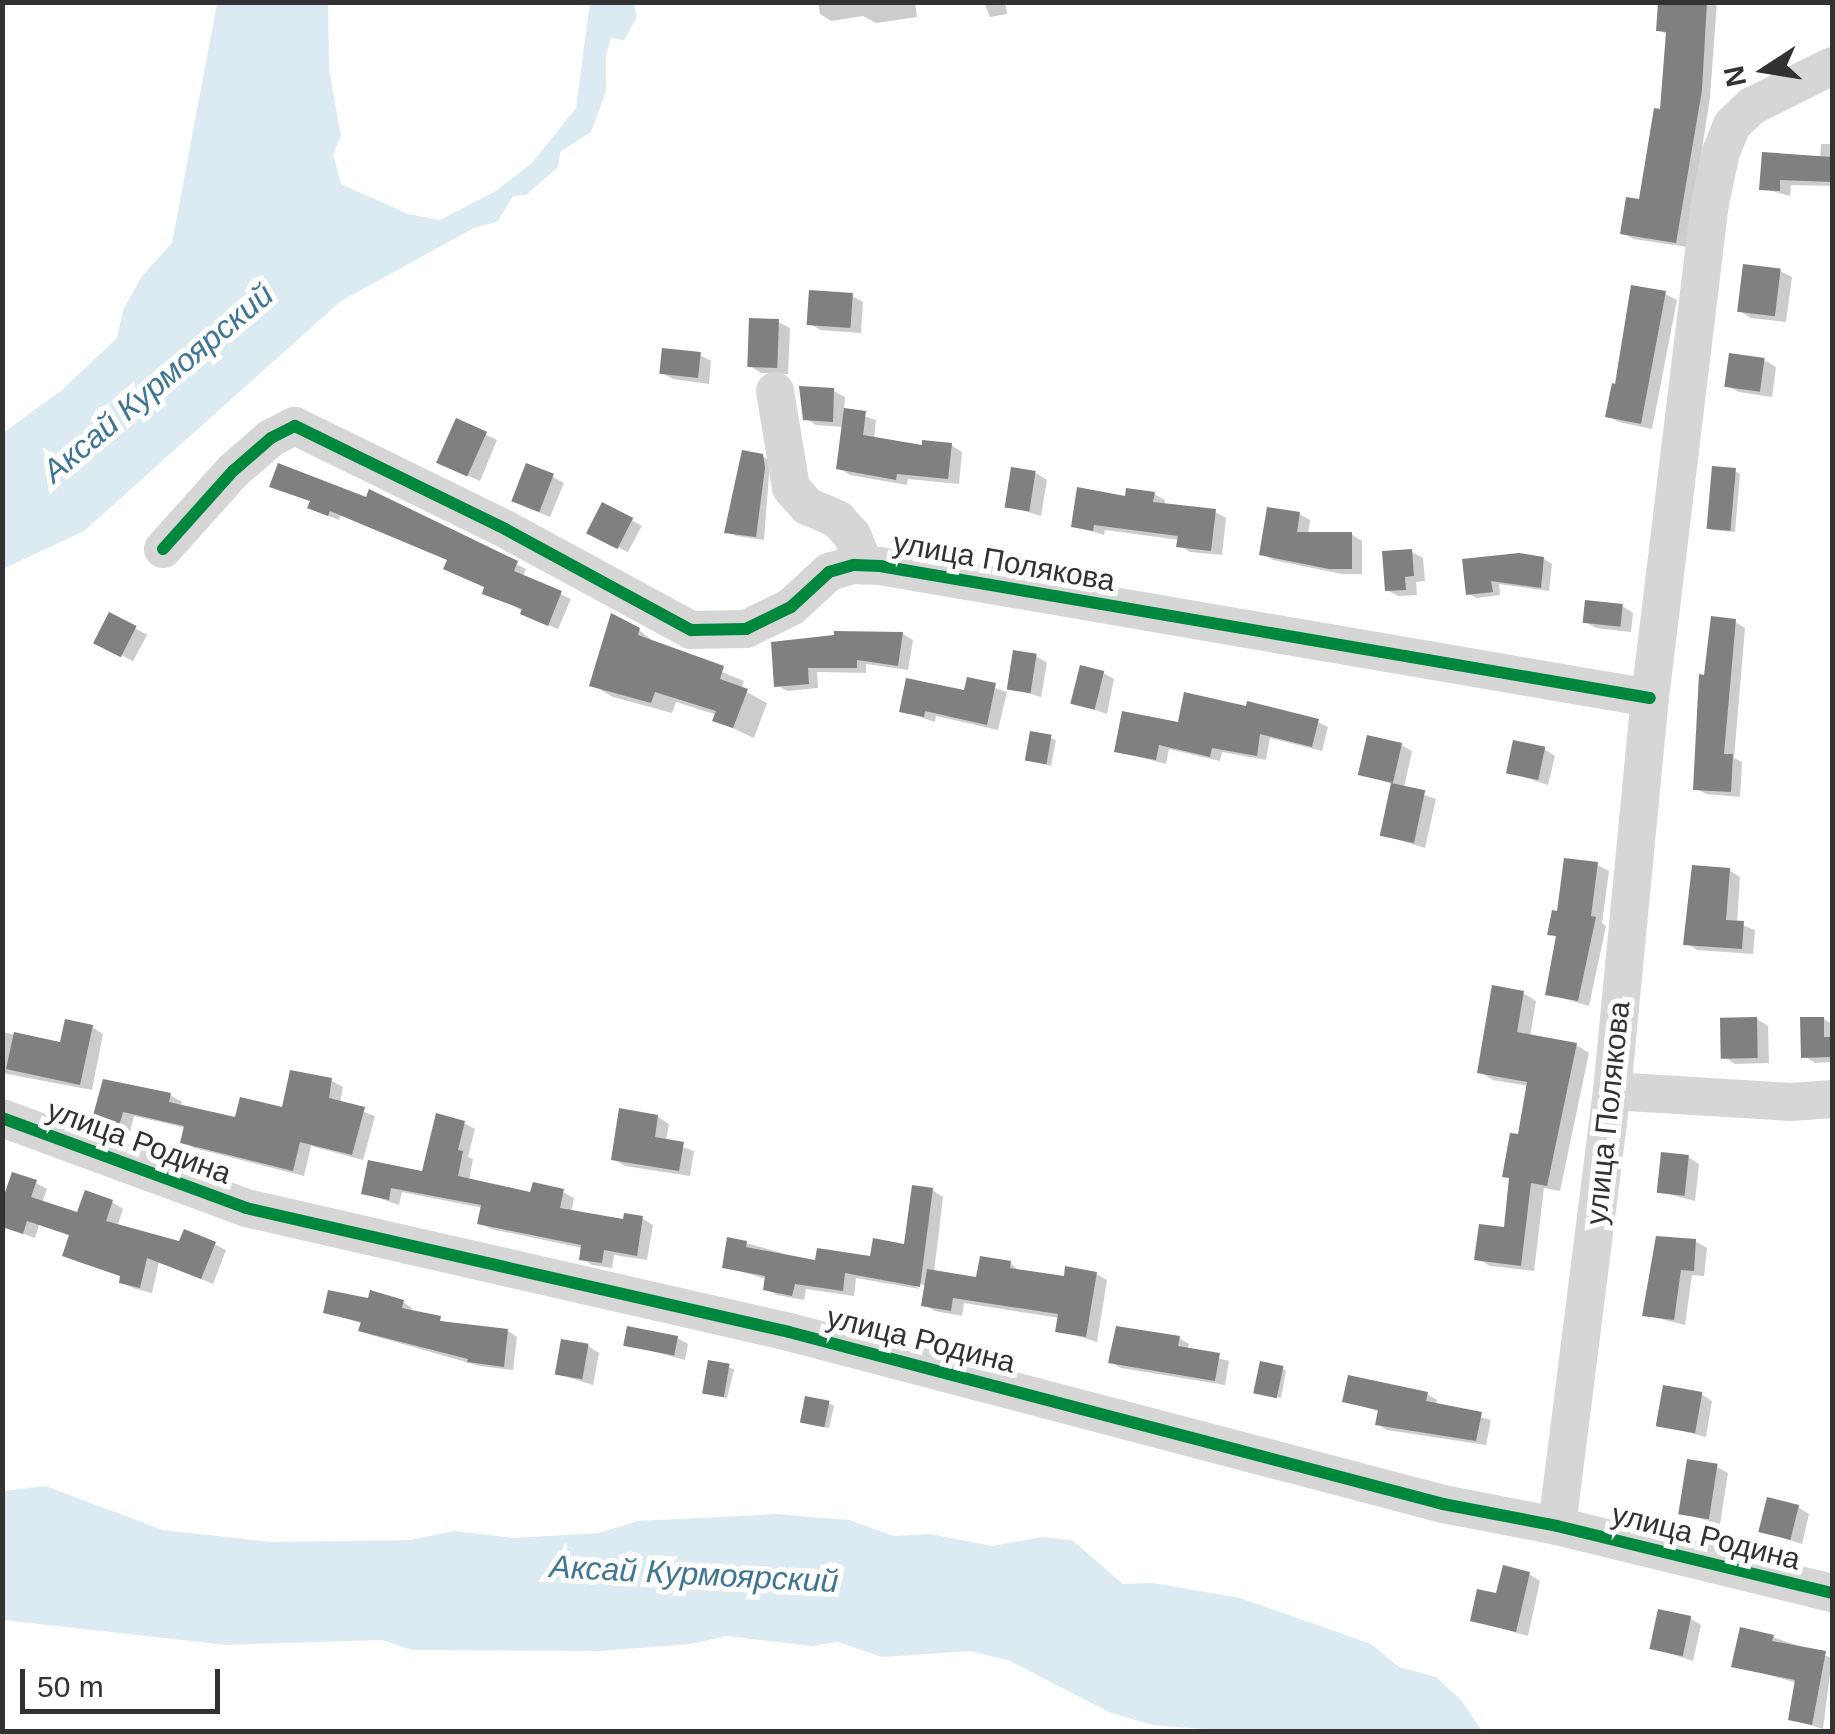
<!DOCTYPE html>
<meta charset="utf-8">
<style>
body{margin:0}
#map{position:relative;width:1835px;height:1734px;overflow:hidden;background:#fff;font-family:Helvetica,sans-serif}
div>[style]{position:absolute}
.water>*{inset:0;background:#dceaf2}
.shadow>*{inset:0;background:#0003;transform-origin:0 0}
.building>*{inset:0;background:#808080;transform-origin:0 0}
.minor>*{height:38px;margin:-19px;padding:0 19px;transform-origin:19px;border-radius:19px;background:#d6d6d6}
.cycleway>*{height:12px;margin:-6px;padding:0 6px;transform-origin:6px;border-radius:6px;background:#00873e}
span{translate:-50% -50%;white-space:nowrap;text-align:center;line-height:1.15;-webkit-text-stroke:10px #fff;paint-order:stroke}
.street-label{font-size:30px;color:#323232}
.water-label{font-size:32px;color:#3e7595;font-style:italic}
.frame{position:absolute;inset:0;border:5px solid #323232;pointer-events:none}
.north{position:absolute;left:1715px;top:20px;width:100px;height:100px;-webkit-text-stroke:8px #fff;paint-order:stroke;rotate:258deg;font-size:28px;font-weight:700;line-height:40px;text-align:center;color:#323232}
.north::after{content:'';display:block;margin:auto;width:35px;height:45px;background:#323232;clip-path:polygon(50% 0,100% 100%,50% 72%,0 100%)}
.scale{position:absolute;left:20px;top:1669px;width:200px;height:45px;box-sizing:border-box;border:5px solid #323232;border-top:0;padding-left:12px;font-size:30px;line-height:35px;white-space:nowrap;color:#323232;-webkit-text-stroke:8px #fff;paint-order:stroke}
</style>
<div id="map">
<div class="water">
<div style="clip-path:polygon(217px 3px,328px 3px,329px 69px,341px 136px,333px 154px,341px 184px,408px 214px,440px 220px,496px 191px,532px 163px,576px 108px,590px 3px,634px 3px,637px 17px,624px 40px,611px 38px,606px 56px,606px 91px,591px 132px,560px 152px,558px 167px,526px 195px,513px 196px,498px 221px,472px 229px,341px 301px,84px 531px,3px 569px,3px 433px,62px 390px,117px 338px,123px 310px,142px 276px,172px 243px)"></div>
<div style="clip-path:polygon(45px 1486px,163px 1530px,271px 1542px,411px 1540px,454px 1531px,514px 1538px,599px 1533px,638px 1521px,777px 1514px,849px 1520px,894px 1536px,930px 1534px,992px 1546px,1042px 1537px,1072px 1540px,1123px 1584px,1153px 1583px,1240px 1598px,1371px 1644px,1399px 1667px,1436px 1677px,1461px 1700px,1482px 1731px,1240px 1732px,1152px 1725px,1109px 1712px,1008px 1660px,970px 1651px,882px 1657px,838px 1642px,812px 1646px,726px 1636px,691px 1644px,600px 1651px,412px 1650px,382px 1640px,226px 1645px,3px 1620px,3px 1491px)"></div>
</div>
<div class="shadow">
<div style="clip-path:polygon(818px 2px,915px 2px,917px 17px,876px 23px,863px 16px,831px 21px,820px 14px)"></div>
<div style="clip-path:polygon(984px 2px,1005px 2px,1007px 14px,990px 17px)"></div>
<div style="clip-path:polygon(1661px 2px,1717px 2px,1710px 97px,1687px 247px,1634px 239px,1622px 233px,1641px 202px,1663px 112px,1668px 35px,1658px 29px)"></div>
<div style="clip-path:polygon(1821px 144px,1832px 144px,1832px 186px,1791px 185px,1790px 196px,1761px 188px,1820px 159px)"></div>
<div style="clip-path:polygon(1780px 271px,1792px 277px,1786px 322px,1751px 318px,1740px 311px)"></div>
<div style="clip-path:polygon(1665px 294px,1677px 300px,1652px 429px,1619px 422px,1608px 416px)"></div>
<div style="clip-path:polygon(852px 296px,863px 302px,861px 333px,820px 330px,809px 323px)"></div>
<div style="clip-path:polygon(778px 322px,790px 328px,788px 374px,761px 373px,750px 366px)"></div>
<div style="clip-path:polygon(700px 355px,711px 361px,709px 384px,673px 379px,662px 373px)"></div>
<div style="clip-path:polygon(1764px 360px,1776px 367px,1772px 397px,1739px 392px,1728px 386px)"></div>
<div style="clip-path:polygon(834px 391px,845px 397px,844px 410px,876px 420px,874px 440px,924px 448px,951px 445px,962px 452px,959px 484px,908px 479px,907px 485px,850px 475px,839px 468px,844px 427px,816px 425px,805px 418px)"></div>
<div style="clip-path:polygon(457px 421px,497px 440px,480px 481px,451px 468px)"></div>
<div style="clip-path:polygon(762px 456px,770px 461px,764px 540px,736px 536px,727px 531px)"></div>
<div style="clip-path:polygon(1735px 471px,1740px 474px,1735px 532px,1712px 530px,1707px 528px)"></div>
<div style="clip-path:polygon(1036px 473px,1047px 480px,1041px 516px,1008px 506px)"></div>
<div style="clip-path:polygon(553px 477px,564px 483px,550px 517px,525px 507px)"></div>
<div style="clip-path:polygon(282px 491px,516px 564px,526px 569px,523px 577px,571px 599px,558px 629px,533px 619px,449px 560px,341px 514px,339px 520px,320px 513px,312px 502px)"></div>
<div style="clip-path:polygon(1154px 494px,1165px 500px,1165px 506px,1215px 512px,1226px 518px,1222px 555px,1190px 552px,1179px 545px,1180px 540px,1105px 530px,1104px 535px,1074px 526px)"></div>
<div style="left:603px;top:505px;width:44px;height:30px;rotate:28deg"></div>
<div style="clip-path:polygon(1299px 514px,1310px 520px,1308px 535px,1351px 534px,1362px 541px,1362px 574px,1342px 574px,1273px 560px,1262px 554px)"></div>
<div style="clip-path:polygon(1412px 552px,1423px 558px,1425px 581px,1416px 582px,1417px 595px,1398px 596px,1387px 590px)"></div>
<div style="clip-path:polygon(1544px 559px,1552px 564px,1549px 591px,1499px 584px,1500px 595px,1476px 598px,1468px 593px,1464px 562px)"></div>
<div style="clip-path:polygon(1622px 606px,1633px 613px,1631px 632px,1596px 628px,1585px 622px)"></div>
<div style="left:110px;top:615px;width:42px;height:30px;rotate:28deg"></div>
<div style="clip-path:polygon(1735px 622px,1745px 628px,1734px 758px,1742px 762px,1740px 797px,1706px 794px,1696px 788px,1706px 678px)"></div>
<div style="clip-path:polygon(639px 630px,659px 646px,744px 681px,741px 689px,767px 703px,754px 738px,715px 720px,717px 715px,676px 702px,672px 713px,613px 697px,592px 685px)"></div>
<div style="clip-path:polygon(903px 634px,913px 640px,908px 670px,866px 664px,866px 673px,817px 672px,818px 688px,787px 691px,777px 685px,773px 644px)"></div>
<div style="clip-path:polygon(1036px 656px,1047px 663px,1041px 697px,1009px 687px)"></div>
<div style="clip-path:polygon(1103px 673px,1114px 679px,1107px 714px,1075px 703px)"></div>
<div style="clip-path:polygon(969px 680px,1007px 692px,998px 730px,936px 716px,935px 722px,902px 711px,966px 692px)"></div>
<div style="clip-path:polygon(1318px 722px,1328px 727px,1322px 751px,1270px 738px,1266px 760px,1222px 752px,1220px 761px,1169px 749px,1166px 764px,1116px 751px,1180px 725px)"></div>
<div style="clip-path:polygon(1051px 738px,1056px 740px,1051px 766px,1027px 760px)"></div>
<div style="clip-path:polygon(1401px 745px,1412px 751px,1404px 788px,1436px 799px,1425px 848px,1382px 835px,1393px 784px,1361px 774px)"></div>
<div style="clip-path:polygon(1544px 749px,1555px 756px,1548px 785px,1508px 772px)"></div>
<div style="clip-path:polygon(1597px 865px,1609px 871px,1602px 923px,1606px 926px,1589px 1006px,1548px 994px,1558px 938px,1550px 933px,1559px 913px)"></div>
<div style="clip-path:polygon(1729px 870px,1740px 877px,1737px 923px,1755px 930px,1753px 954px,1697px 950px,1686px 943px)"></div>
<div style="clip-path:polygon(1523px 993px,1536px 1001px,1530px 1037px,1576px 1045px,1589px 1053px,1560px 1191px,1544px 1188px,1534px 1271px,1490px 1266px,1477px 1258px,1506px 1230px,1512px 1180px,1505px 1176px,1520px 1137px,1529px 1086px,1493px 1080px,1480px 1072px)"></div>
<div style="clip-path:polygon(1757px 1019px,1768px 1026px,1769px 1063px,1735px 1064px,1724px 1057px)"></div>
<div style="clip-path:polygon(1824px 1019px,1832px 1024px,1832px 1062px,1815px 1063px,1804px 1056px)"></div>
<div style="clip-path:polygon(92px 1027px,103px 1034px,92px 1090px,2px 1073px,2px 1032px,62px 1045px)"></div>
<div style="clip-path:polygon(292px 1073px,332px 1081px,343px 1087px,340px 1103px,375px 1116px,363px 1160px,311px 1146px,304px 1176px,194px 1148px,183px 1142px,186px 1128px,134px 1116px,130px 1131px,95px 1118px,170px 1095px,182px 1102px,180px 1107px,237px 1120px,284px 1111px)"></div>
<div style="clip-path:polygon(658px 1117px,669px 1124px,666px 1141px,694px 1151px,690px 1176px,625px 1166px,614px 1159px)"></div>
<div style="clip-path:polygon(464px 1123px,475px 1129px,468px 1157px,473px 1159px,469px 1181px,532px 1195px,563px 1192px,574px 1198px,571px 1213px,625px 1222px,643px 1219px,653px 1225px,647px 1260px,614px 1255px,612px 1268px,592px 1265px,582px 1258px,583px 1248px,491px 1229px,480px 1223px,483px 1208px,402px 1192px,399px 1205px,364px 1193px,423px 1174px)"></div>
<div style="clip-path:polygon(1688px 1157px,1699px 1164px,1695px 1201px,1660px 1192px)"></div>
<div style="clip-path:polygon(36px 1183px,47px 1189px,42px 1203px,79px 1215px,112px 1202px,123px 1209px,117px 1227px,180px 1244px,214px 1244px,226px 1250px,213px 1284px,159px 1262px,152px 1293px,133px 1288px,122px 1282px,123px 1277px,76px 1261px,72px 1236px,39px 1225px,35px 1238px,2px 1226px)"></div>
<div style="clip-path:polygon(932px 1190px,943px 1197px,934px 1272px,978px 1280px,1010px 1263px,1021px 1272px,1066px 1279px,1096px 1274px,1107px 1280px,1097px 1342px,1058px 1330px,1060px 1318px,964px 1303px,962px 1316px,935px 1311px,924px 1305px,926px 1287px,911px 1278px,908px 1282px,920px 1289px,856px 1278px,854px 1296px,806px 1289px,804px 1300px,777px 1295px,766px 1289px,767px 1279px,725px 1267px,746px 1243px,817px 1263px,872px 1258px,907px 1247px)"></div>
<div style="clip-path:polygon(1695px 1241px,1707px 1248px,1704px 1276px,1692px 1275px,1685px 1325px,1645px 1315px)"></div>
<div style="clip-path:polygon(369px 1301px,403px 1302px,412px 1308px,411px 1312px,449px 1323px,508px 1331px,517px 1337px,513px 1370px,480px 1366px,371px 1335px,361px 1330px,363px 1324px,326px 1312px)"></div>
<div style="clip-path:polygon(677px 1338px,688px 1344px,685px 1360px,626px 1344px)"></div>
<div style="clip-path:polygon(1179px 1338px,1189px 1344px,1187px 1350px,1229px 1361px,1225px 1385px,1121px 1368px,1111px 1362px)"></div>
<div style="clip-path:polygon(588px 1346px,599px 1353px,593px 1385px,558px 1374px)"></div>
<div style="left:710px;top:1363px;width:25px;height:30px;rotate:14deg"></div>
<div style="clip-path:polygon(1282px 1368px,1286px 1371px,1281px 1398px,1261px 1394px)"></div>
<div style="clip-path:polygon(1427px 1394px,1437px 1400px,1436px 1406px,1491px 1420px,1486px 1445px,1387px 1430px,1377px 1424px,1380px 1412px,1345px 1401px)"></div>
<div style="clip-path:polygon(1701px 1394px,1712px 1401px,1706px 1437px,1659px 1425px)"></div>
<div style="clip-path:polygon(829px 1403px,834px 1406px,829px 1428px,807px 1424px)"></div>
<div style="clip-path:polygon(1717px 1467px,1728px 1473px,1720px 1524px,1680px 1513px)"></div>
<div style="clip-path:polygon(1798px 1507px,1809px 1514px,1802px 1544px,1762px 1531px)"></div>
<div style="clip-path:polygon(1529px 1574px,1540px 1581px,1528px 1636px,1472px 1620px)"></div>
<div style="clip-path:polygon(1690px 1618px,1701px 1625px,1693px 1661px,1653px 1648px)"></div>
<div style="clip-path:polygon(1773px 1637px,1832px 1658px,1823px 1729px,1790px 1719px,1797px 1683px,1734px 1665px)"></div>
</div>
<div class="building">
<div style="clip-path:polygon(1658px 2px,1707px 2px,1702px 90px,1676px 243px,1620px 234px,1626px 197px,1639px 199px,1654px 108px,1660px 109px,1666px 32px,1656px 31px)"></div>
<div style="clip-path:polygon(1762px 152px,1832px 157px,1832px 182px,1780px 180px,1780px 191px,1759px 190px)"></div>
<div style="left:1743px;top:264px;width:38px;height:48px;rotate:7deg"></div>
<div style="clip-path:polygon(1631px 285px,1666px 291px,1641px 424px,1605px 417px,1612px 383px,1615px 384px)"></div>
<div style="left:809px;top:290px;width:44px;height:35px;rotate:4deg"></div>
<div style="left:749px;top:318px;width:30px;height:49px;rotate:2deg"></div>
<div style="left:662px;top:348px;width:39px;height:26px;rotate:6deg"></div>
<div style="left:1729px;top:353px;width:36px;height:34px;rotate:8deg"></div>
<div style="clip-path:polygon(799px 386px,834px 388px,833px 422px,803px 420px)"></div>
<div style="clip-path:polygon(844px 408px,866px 411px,863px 435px,922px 445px,922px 440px,952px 443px,948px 479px,897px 474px,896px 480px,836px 469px)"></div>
<div style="left:456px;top:418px;width:34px;height:49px;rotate:24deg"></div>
<div style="clip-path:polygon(742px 450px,763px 454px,765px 468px,756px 537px,724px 533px)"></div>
<div style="clip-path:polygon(278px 463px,366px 497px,369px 489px,518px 561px,514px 571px,562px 591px,548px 626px,520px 614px,522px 609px,482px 594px,484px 587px,443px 569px,447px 560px,330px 511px,328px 516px,307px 508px,310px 501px,269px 487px)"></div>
<div style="left:526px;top:463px;width:30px;height:41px;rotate:21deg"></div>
<div style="left:1712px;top:466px;width:24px;height:63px;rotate:5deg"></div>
<div style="left:1011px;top:467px;width:25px;height:41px;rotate:9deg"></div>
<div style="clip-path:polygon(1077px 487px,1125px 496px,1126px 488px,1155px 492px,1153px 502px,1216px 509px,1211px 551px,1176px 547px,1178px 536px,1094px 525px,1093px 531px,1071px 527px)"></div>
<div style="left:602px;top:502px;width:35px;height:35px;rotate:27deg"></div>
<div style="clip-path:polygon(1267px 507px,1300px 512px,1297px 532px,1352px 532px,1352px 569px,1329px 569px,1259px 555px)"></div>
<div style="clip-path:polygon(1412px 549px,1414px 576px,1405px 577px,1406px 590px,1385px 591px,1382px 551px)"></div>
<div style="clip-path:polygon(1519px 553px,1544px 557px,1541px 588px,1491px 581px,1493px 592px,1466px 595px,1462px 559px)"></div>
<div style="left:1585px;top:600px;width:38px;height:23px;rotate:6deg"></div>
<div style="left:109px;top:612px;width:31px;height:35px;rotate:27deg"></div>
<div style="clip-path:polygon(611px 613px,640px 628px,638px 635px,724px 666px,720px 679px,748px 689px,733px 728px,712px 721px,716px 711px,655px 692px,651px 703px,589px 686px)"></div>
<div style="clip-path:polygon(1711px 616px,1736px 619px,1724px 754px,1733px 754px,1731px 792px,1693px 790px,1699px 674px,1704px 675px)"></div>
<div style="clip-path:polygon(834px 631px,903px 632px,898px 666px,857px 660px,857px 668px,808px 668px,809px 684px,774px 687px,771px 642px,834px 635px)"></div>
<div style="left:1013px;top:650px;width:24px;height:40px;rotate:9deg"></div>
<div style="left:1080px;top:665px;width:25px;height:40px;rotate:14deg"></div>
<div style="clip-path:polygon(967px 677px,996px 683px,987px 725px,925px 711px,924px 717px,899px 712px,906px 678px,964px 690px)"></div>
<div style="clip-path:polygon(1184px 692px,1246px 706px,1247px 701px,1319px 719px,1312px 747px,1260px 734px,1257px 756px,1212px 748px,1210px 757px,1159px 745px,1156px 760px,1114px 752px,1122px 711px,1178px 722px)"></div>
<div style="left:1030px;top:731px;width:22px;height:30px;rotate:10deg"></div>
<div style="left:1367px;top:735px;width:36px;height:41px;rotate:13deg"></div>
<div style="left:1513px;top:740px;width:33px;height:34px;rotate:12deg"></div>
<div style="left:1391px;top:783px;width:35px;height:54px;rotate:12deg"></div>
<div style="clip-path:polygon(1564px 858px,1598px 862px,1591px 916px,1596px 917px,1578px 1001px,1545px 995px,1556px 936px,1547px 935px,1552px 910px,1557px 911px)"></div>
<div style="clip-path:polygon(1692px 865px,1730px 868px,1726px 920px,1744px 921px,1742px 949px,1683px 945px)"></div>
<div style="clip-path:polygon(1492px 985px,1524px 991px,1517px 1032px,1577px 1043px,1547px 1186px,1531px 1183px,1521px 1266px,1474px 1260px,1479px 1224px,1504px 1227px,1509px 1178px,1502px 1177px,1510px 1133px,1518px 1134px,1527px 1082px,1477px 1073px)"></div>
<div style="left:1757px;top:1017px;width:41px;height:37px;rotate:89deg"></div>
<div style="clip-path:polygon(1800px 1017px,1824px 1017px,1824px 1037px,1832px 1037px,1832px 1057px,1801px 1058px)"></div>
<div style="clip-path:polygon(65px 1019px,93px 1025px,80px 1085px,6px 1069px,14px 1032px,60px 1042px)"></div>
<div style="clip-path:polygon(290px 1070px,332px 1078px,329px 1098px,365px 1107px,352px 1155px,300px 1142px,293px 1171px,180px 1143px,184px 1126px,123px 1112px,119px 1126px,92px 1119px,103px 1079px,171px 1093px,169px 1102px,235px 1117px,240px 1097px,282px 1107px)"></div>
<div style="clip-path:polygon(619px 1108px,658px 1115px,655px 1137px,684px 1142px,679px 1171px,611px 1160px)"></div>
<div style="clip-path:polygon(436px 1113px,465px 1121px,458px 1150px,463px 1151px,458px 1176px,530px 1192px,533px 1182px,564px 1189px,560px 1208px,623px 1219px,624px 1213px,643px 1216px,637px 1256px,604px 1250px,602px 1263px,579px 1260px,581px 1245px,477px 1224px,481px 1205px,391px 1188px,389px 1200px,361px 1194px,368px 1160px,422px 1171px)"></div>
<div style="left:1661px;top:1152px;width:28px;height:41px;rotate:6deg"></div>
<div style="clip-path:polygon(12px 1172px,37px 1180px,31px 1197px,77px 1212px,85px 1190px,113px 1200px,106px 1221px,179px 1241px,184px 1229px,216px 1242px,201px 1279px,147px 1258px,140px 1288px,119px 1283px,120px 1276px,62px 1256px,69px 1235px,27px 1221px,23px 1234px,2px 1227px,2px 1201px)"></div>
<div style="clip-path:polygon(912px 1185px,933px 1188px,920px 1287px,845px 1273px,843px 1291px,795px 1284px,792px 1296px,763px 1290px,765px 1276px,722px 1268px,727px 1237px,747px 1241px,746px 1247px,815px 1260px,817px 1248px,870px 1256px,873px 1238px,904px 1244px)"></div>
<div style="clip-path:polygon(1656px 1236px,1696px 1239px,1694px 1271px,1681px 1270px,1674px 1320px,1642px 1316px)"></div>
<div style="clip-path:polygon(980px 1256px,1011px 1261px,1010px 1268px,1064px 1276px,1065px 1266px,1097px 1272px,1086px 1337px,1055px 1332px,1058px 1314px,953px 1298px,951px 1311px,921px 1306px,927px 1269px,976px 1277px)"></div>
<div style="clip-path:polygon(328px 1290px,368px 1298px,370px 1290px,404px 1300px,402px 1308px,441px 1316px,440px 1321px,508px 1329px,504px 1367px,467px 1362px,468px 1359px,358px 1331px,361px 1322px,323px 1313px)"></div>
<div style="left:627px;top:1326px;width:52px;height:20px;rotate:11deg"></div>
<div style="clip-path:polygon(1116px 1326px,1180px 1336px,1178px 1346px,1220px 1353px,1215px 1381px,1108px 1363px)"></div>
<div style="left:561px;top:1339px;width:28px;height:36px;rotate:10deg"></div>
<div style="left:708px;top:1360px;width:22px;height:34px;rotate:10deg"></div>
<div style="left:1260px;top:1361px;width:24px;height:33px;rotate:12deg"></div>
<div style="clip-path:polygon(1348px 1375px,1428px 1392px,1426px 1401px,1482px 1412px,1476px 1441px,1375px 1425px,1378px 1410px,1342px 1402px)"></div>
<div style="left:1663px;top:1385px;width:40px;height:42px;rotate:10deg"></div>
<div style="left:805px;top:1396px;width:25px;height:27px;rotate:11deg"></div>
<div style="left:1687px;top:1459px;width:31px;height:56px;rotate:9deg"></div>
<div style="left:1767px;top:1497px;width:33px;height:36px;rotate:14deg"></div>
<div style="clip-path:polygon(1503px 1565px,1530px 1572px,1516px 1632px,1470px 1621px,1477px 1589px,1496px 1593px)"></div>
<div style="left:1658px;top:1609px;width:34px;height:41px;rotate:12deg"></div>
<div style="clip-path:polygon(1740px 1627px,1774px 1635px,1772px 1641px,1826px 1651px,1812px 1725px,1788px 1720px,1795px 1680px,1731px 1667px)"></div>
</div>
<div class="minor">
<div style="left:775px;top:391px;width:98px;rotate:80.6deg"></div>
<div style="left:791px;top:488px;width:24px;rotate:48deg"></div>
<div style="left:807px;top:506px;width:33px;rotate:23deg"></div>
<div style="left:837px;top:519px;width:22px;rotate:47deg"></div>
<div style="left:852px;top:535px;width:33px;rotate:67deg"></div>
<div style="left:163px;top:549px;width:105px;rotate:-48.1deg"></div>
<div style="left:233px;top:471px;width:50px;rotate:-41deg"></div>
<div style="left:271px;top:438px;width:27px;rotate:-27deg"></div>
<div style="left:295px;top:426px;width:234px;rotate:26.1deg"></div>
<div style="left:505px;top:529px;width:212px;rotate:28.5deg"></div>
<div style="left:691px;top:630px;width:55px;rotate:-1deg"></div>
<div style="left:746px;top:629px;width:50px;rotate:-26.1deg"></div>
<div style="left:791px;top:607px;width:52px;rotate:-42.6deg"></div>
<div style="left:829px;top:572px;width:26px;rotate:-16deg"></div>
<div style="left:854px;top:565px;width:26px;rotate:2deg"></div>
<div style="left:880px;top:566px;width:781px;rotate:9.73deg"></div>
<div style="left:1612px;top:1091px;width:179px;rotate:3.5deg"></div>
<div style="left:1791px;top:1102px;width:41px;rotate:-4.2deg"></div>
<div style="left:2px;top:1118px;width:260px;rotate:20.2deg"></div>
<div style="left:246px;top:1208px;width:557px;rotate:12.86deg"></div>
<div style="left:789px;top:1332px;width:676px;rotate:14.73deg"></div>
<div style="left:1443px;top:1504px;width:116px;rotate:10.9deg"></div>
<div style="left:1557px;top:1526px;width:283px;rotate:13.7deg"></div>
<div style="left:1557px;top:1526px;width:438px;rotate:-82.8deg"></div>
<div style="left:1612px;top:1091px;width:395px;rotate:-84.5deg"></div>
<div style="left:1650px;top:698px;width:494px;rotate:-83.1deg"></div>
<div style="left:1709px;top:208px;width:57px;rotate:-77.9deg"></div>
<div style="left:1721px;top:152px;width:29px;rotate:-68deg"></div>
<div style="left:1732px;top:125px;width:28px;rotate:-44deg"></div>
<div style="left:1752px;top:106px;width:89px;rotate:-26.6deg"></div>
</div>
<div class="cycleway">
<div style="left:163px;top:549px;width:105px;rotate:-48.1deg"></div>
<div style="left:233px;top:471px;width:50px;rotate:-41deg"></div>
<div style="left:271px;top:438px;width:27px;rotate:-27deg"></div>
<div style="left:295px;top:426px;width:234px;rotate:26.1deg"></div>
<div style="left:505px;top:529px;width:212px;rotate:28.5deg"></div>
<div style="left:691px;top:630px;width:55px;rotate:-1deg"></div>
<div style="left:746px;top:629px;width:50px;rotate:-26.1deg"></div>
<div style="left:791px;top:607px;width:52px;rotate:-42.6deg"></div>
<div style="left:829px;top:572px;width:26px;rotate:-16deg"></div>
<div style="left:854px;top:565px;width:26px;rotate:2deg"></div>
<div style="left:880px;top:566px;width:781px;rotate:9.73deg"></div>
<div style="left:2px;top:1118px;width:260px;rotate:20.2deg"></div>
<div style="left:246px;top:1208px;width:557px;rotate:12.86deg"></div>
<div style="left:789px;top:1332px;width:676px;rotate:14.73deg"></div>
<div style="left:1443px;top:1504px;width:116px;rotate:10.9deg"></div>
<div style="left:1557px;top:1526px;width:283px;rotate:13.7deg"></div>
</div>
<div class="street-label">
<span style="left:1004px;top:562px;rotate:10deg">улица Полякова</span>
<span style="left:1608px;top:1113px;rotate:-84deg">улица Полякова</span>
<span style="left:139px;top:1142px;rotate:20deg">улица Родина</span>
<span style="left:921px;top:1340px;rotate:14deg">улица Родина</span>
<span style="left:1706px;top:1537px;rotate:14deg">улица Родина</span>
</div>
<div class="water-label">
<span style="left:158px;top:383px;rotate:-40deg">Аксай Курмоярский</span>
<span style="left:694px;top:1574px;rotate:3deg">Аксай Курмоярский</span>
</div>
<div class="frame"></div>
<div class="north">N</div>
<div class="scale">50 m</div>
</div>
